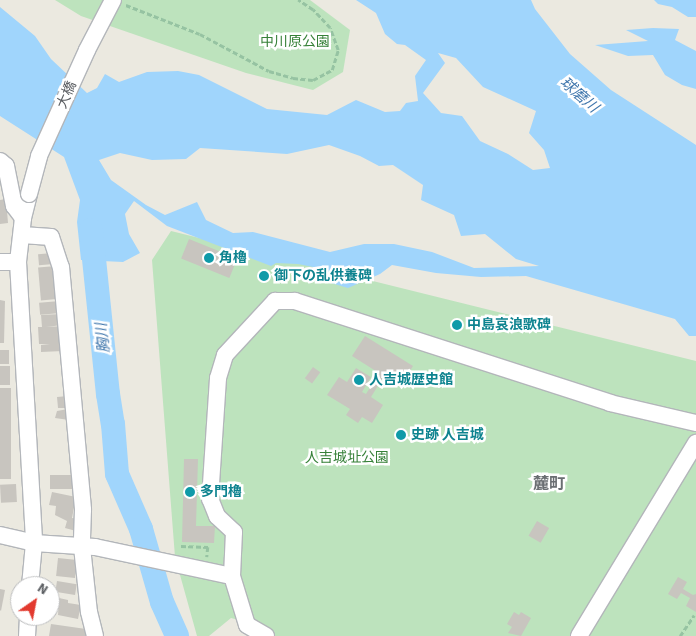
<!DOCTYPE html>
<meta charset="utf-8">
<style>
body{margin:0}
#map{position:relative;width:696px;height:636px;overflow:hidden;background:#ebe9e0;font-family:"Source Sans 3","Noto Sans JP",sans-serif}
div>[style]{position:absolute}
.green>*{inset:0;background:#bde3bd}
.water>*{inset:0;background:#a0d5fc}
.river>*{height:24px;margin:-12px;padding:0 12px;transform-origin:12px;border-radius:12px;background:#a0d5fc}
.building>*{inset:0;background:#c8c5bf;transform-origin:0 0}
.path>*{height:2.5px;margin-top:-1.25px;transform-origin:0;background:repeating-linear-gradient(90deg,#96c3a2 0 5px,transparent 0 7.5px)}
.roads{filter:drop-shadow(1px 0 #b3b6ba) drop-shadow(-1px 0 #b3b6ba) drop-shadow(0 1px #b3b6ba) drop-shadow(0 -1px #b3b6ba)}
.minor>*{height:16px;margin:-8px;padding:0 8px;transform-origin:8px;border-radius:8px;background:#fff}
.bridges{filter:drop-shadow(1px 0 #b3b6ba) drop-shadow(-1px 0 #b3b6ba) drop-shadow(0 1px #b3b6ba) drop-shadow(0 -1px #b3b6ba)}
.minor-bridge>*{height:16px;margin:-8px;padding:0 8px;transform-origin:8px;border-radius:8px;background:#fff}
.dots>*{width:14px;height:14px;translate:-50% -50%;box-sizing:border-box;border:2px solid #fff;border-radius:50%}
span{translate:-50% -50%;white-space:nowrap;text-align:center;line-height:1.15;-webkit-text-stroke:5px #fff;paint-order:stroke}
.park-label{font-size:14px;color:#378139}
.street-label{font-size:14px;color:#595c60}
.culture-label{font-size:14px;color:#0d838f;font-weight:700}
.left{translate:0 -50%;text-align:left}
.water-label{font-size:15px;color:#3f76ac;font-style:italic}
.quarter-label{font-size:16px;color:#6a6e72;font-weight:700}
.north{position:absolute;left:10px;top:576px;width:50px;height:50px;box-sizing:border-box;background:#fff;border:1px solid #bdbebf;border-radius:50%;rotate:33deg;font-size:14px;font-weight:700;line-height:20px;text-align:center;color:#595c60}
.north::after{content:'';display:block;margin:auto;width:18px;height:22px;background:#e23a2f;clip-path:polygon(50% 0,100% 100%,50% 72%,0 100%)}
</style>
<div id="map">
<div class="green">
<div style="clip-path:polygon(55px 0,310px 0,350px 30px,343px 72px,313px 90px,246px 73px,81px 16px)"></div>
<div style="clip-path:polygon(171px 231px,696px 361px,696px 636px,273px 636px,251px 623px,231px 618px,209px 636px,197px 636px,175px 557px,152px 260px)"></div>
</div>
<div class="water">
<div style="clip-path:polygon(evenodd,356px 0,531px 0,535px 9px,570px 54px,611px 90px,696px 145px,696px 336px,689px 336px,675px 319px,526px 276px,481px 277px,436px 273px,392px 265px,380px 274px,348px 288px,331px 283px,323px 269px,298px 264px,276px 263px,271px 266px,167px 226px,134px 201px,125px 214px,129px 234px,140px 253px,123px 262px,81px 260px,77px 222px,80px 200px,64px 157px,0 116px,0 7px,35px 36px,51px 59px,87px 93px,97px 88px,105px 74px,119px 82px,147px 72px,178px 71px,199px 75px,267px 109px,327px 115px,356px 100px,385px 112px,400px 111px,406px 103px,418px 101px,415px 76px,426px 60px,405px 45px,397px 44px,385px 34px,376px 13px,356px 0,438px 53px,456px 58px,483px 87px,536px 111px,529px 133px,544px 150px,550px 168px,533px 170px,508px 154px,480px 141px,462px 116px,441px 113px,423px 93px,445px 63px,438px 53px,356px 0,329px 145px,360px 156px,379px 166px,393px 165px,423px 185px,421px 200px,454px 215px,461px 236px,485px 234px,516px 259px,539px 266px,474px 268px,432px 252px,394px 244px,364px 244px,330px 252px,253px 232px,233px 233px,206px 220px,197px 202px,165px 215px,146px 205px,111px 180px,99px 160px,120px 153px,152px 160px,186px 159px,200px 148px,287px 154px,329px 145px)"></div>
<div style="clip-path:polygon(654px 0,696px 0,696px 17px,688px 17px,672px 7px,658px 4px)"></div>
<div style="clip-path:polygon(653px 28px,679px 29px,675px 40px,696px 51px,696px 89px,682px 85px,665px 75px,653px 55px,628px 56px,595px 45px,648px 41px,626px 30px)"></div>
</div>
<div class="river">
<div style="left:91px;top:230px;width:165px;rotate:84.1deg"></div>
<div style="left:108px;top:394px;width:30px;rotate:81deg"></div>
<div style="left:113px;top:424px;width:50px;rotate:85.4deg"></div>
<div style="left:117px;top:474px;width:60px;rotate:66.4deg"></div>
<div style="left:141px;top:529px;width:76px;rotate:74deg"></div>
<div style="left:162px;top:602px;width:37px;rotate:66deg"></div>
</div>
<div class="building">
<div style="clip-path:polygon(6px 199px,8px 223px,0 224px,0 200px)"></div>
<div style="left:189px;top:239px;width:52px;height:21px;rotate:22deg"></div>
<div style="left:53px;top:253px;width:11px;height:15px;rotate:85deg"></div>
<div style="left:56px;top:266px;width:33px;height:18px;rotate:85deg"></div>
<div style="clip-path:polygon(0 300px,5px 301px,4px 343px,0 343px)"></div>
<div style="left:60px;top:301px;width:12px;height:21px;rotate:85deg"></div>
<div style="clip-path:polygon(61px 314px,62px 325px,46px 327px,64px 326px,63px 351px,41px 352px,41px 345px,50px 344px,39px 344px,38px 327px,42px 327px,41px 315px)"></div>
<div style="clip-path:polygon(365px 336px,413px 366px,400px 386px,384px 376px,371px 397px,383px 405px,372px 423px,362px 417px,358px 423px,346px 415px,350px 409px,327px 395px,339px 377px,347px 382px,356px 368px,371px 377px,362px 392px,366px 394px,379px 373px,352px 356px)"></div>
<div style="left:0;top:350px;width:9px;height:14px"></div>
<div style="left:0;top:366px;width:10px;height:19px"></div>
<div style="left:313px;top:367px;width:9px;height:14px;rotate:36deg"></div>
<div style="left:0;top:388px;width:11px;height:91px"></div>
<div style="clip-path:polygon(68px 396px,68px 408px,58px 408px,57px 397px)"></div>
<div style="clip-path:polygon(68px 409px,69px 420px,55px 418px,57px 411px)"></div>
<div style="clip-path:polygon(184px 459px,198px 459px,196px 526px,215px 526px,214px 543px,182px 542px)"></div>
<div style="left:50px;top:475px;width:25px;height:14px"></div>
<div style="left:16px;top:484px;width:18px;height:16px;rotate:87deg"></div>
<div style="clip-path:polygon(52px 492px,76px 497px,72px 518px,79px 519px,76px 531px,65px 528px,67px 521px,55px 515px,56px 506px,49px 505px)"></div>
<div style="left:537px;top:521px;width:14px;height:17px;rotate:30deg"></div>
<div style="left:58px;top:558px;width:19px;height:18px;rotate:6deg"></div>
<div style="clip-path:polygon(678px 577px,687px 582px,683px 589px,693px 595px,696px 594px,696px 612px,686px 606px,690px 598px,681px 593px,677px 599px,668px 594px)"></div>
<div style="left:57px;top:581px;width:20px;height:11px;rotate:9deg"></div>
<div style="clip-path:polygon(0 589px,5px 590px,1px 611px,0 610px)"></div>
<div style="clip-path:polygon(59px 598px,68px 600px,68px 603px,81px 605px,78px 619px,58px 615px)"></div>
<div style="clip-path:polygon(514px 612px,519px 615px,521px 612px,531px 618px,521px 636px,508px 633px,512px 627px,507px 624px)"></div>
<div style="clip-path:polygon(51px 624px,86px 629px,85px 636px,49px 636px)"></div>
</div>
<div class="path">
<div style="left:126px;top:5px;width:79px;rotate:21.4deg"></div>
<div style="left:200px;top:34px;width:78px;rotate:28.2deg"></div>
<div style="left:269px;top:71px;width:25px;rotate:16deg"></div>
<div style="left:293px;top:78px;width:20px;rotate:6deg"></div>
<div style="left:313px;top:80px;width:21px;rotate:-28deg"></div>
<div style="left:332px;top:70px;width:21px;rotate:-73deg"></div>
<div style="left:338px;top:50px;width:23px;rotate:-110deg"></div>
<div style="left:330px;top:28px;width:25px;rotate:-133deg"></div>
<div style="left:313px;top:10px;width:18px;rotate:-146deg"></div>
<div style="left:181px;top:546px;width:27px;rotate:2deg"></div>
<div style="left:208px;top:547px;width:10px;rotate:96deg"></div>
<div style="left:680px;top:636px;width:25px;rotate:-56deg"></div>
</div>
<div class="roads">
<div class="minor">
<div style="left:0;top:161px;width:8px;rotate:40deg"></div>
<div style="left:6px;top:166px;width:41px;rotate:78.7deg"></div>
<div style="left:14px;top:206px;width:15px;rotate:53deg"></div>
<div style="left:29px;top:194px;width:25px;rotate:104deg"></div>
<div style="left:23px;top:218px;width:44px;rotate:96.5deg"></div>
<div style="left:18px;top:262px;width:281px;rotate:86.7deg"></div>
<div style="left:34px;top:543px;width:43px;rotate:95.3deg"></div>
<div style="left:22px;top:235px;width:29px;rotate:4deg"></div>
<div style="left:51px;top:237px;width:32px;rotate:72deg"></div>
<div style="left:61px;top:267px;width:244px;rotate:84.8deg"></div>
<div style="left:83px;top:510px;width:37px;rotate:92deg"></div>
<div style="left:82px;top:547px;width:65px;rotate:83.9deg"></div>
<div style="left:89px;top:612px;width:25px;rotate:76deg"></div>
<div style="left:0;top:262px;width:18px"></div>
<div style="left:0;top:535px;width:35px;rotate:13deg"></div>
<div style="left:34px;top:543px;width:61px;rotate:3.8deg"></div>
<div style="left:95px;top:547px;width:140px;rotate:12deg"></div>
<div style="left:232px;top:576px;width:44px;rotate:-87.4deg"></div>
<div style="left:234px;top:532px;width:23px;rotate:-137deg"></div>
<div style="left:217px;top:516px;width:18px;rotate:-112deg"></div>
<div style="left:210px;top:499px;width:121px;rotate:-86.2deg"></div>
<div style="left:218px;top:378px;width:24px;rotate:-73deg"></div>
<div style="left:225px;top:355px;width:74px;rotate:-47.2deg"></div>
<div style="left:275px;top:301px;width:20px"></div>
<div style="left:295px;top:301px;width:331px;rotate:17.9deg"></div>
<div style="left:610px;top:403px;width:88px;rotate:13.1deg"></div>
<div style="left:232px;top:576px;width:51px;rotate:73deg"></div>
<div style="left:247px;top:625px;width:22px;rotate:30deg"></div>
<div style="left:27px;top:636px;width:20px;rotate:-87deg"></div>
<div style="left:579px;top:636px;width:226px;rotate:-58.8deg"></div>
</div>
</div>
<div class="bridges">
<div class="minor-bridge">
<div style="left:29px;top:194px;width:39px;rotate:-75deg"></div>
<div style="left:39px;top:156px;width:116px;rotate:-65.6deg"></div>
<div style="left:87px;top:50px;width:56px;rotate:-62.5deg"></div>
</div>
</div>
<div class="dots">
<div style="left:209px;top:258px;background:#0f9aa8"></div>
<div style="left:264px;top:276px;background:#0f9aa8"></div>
<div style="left:457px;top:325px;background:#0f9aa8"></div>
<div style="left:359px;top:380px;background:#0f9aa8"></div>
<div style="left:401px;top:435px;background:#0f9aa8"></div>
<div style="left:190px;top:492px;background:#0f9aa8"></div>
</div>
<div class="park-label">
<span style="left:295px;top:42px">中川原公園</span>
<span style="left:347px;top:458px">人吉城址公園</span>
</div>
<div class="street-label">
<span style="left:67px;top:95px;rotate:-66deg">大橋</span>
</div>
<div class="culture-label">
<span class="left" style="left:219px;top:258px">角櫓</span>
<span class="left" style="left:274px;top:276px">御下の乱供養碑</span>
<span class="left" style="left:467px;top:325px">中島哀浪歌碑</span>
<span class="left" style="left:369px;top:380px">人吉城歴史館</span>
<span class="left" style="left:411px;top:435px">史跡 人吉城</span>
<span class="left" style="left:200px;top:492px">多門櫓</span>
</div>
<div class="water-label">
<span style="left:579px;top:95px;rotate:41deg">球磨川</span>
<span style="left:103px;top:338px;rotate:-96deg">胸川</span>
</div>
<div class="quarter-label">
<span style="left:549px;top:484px">麓町</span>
</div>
<div class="north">N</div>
</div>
